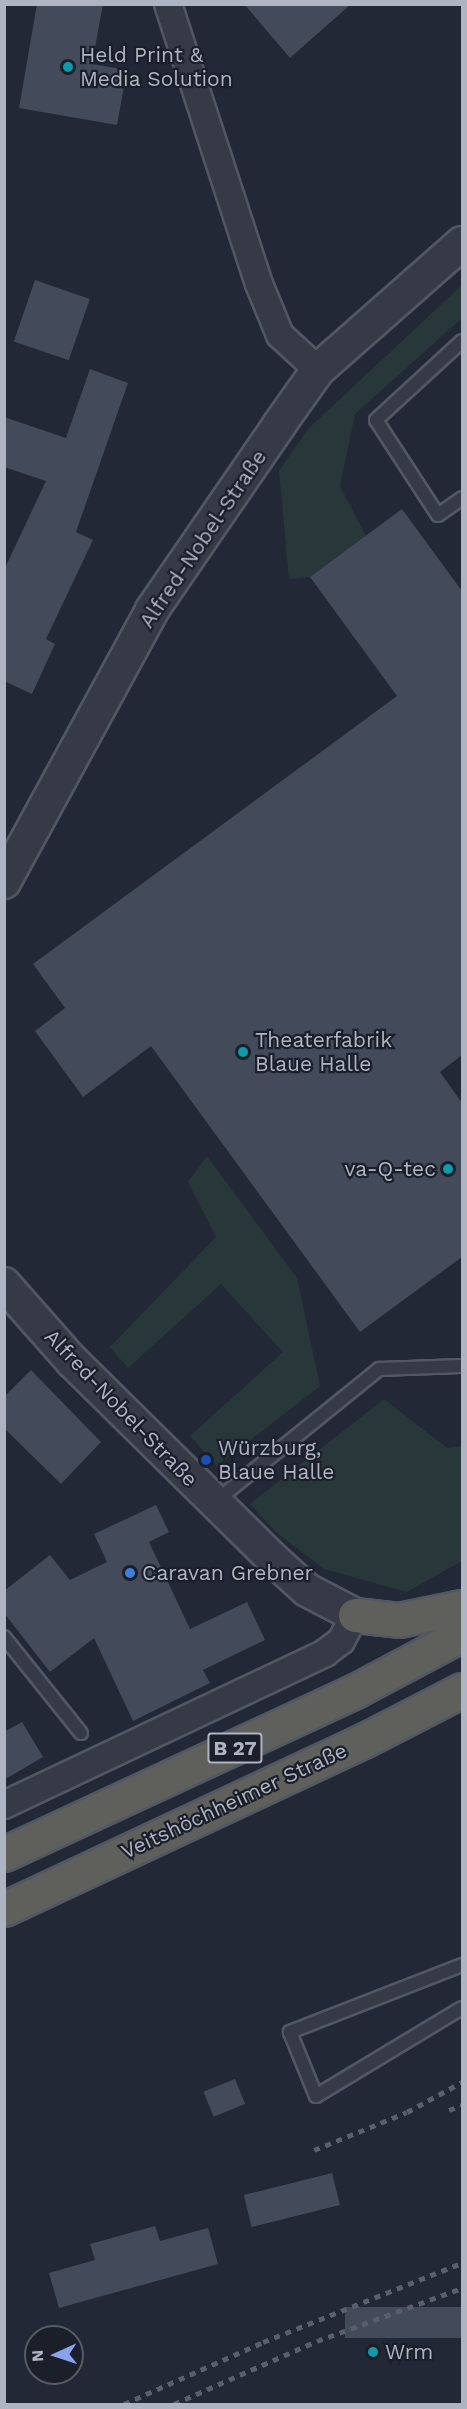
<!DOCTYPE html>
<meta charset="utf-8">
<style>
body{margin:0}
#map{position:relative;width:467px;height:2409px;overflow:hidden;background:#222835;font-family:"Work Sans",sans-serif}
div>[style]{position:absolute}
.green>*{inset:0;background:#28383a}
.building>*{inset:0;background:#434a5a;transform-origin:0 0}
.roads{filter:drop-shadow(2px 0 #525764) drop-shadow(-2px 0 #525764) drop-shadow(0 2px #525764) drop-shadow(0 -2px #525764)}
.service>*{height:12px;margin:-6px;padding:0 6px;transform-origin:6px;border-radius:6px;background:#353a46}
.minor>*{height:26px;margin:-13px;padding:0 13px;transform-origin:13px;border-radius:13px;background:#353a46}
.tertiary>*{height:32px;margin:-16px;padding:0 16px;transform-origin:16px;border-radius:16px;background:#353a46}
.trunk>*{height:33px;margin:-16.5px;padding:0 16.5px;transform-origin:16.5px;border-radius:16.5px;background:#5f5f5c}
.rail>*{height:4.5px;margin-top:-2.25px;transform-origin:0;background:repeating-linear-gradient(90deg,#595f6f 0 6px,transparent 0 12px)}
.dots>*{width:16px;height:16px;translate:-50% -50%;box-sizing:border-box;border:3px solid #1b1f2a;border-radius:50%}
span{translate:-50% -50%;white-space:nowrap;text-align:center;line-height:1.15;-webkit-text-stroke:4.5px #1b1f2a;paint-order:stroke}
.shield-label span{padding:2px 4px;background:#1b1f2a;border:2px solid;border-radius:4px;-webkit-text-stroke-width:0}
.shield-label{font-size:20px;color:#afb4c3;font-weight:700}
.poi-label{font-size:21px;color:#afb4c3}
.left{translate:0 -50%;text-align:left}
.right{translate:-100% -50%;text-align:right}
.street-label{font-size:21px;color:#afb4c3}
.frame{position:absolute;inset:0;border:6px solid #afb4c3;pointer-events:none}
.north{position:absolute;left:24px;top:2325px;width:60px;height:60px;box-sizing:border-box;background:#1b1f2a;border:2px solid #565b67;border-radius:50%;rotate:267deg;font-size:16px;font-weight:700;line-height:24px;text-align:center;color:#afb4c3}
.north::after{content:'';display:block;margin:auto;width:21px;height:27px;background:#89a3ee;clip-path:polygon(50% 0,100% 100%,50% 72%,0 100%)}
</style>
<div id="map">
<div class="green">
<div style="clip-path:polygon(462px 285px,462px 318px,355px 414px,340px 486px,366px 536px,310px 577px,289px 579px,279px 471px,308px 429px)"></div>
<div style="clip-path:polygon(207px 1156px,297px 1278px,320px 1386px,217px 1466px,190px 1436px,283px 1352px,221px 1284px,128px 1368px,110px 1347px,216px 1237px,188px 1182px)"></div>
<div style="clip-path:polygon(384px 1399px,447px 1448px,462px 1446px,462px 1561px,407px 1592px,324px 1569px,276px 1532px,250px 1504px)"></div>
</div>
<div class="building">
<div style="clip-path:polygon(37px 4px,103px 4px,92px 64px,127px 70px,117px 125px,19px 108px)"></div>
<div style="clip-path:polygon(244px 4px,351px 4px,290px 58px)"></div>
<div style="left:35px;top:280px;width:58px;height:65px;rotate:19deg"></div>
<div style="clip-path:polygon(90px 369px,128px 383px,76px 532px,93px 540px,46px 639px,55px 644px,32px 694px,4px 681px,4px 570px,46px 481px,4px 467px,4px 417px,66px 438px)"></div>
<div style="clip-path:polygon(402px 509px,462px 591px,462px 1055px,440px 1072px,462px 1103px,462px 1257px,360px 1332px,151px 1046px,83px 1097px,35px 1031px,65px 1008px,33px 964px,397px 696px,310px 577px)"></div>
<div style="clip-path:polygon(31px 1370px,101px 1442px,61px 1484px,4px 1428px,4px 1397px)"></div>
<div style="clip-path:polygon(156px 1505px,169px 1532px,149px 1542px,190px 1629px,247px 1602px,265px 1640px,203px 1670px,210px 1683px,133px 1721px,94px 1638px,50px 1672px,4px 1613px,4px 1591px,50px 1555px,70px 1580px,107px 1562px,94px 1534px)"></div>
<div style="clip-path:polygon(22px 1722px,43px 1757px,4px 1780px,4px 1732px)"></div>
<div style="left:235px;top:2079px;width:27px;height:34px;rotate:68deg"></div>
<div style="left:332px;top:2173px;width:33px;height:91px;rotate:76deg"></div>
<div style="clip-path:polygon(155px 2226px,160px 2241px,208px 2228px,218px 2264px,59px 2308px,49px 2273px,95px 2260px,90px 2244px)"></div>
<div style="left:462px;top:2307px;width:31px;height:117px;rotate:90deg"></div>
</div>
<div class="roads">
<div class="service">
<div style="left:462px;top:341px;width:117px;rotate:137.4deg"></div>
<div style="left:376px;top:420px;width:113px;rotate:56.9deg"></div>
<div style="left:438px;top:515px;width:29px;rotate:-35deg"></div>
<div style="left:216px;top:1501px;width:210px;rotate:-39deg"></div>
<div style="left:379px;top:1369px;width:83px;rotate:-2.1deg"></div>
<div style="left:4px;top:1637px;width:123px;rotate:51.3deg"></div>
<div style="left:462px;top:1965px;width:185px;rotate:158.7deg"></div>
<div style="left:290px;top:2032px;width:69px;rotate:67.9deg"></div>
<div style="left:316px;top:2096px;width:170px;rotate:-31.1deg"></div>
</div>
<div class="minor">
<div style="left:168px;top:4px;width:294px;rotate:72deg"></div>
<div style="left:259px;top:284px;width:55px;rotate:67.6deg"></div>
<div style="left:280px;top:335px;width:52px;rotate:42.6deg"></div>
<div style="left:4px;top:1805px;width:355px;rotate:-25.3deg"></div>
<div style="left:325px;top:1653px;width:20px;rotate:-37deg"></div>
<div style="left:341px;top:1641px;width:30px;rotate:-62deg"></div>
</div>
<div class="tertiary">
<div style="left:4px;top:882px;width:310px;rotate:-61.4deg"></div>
<div style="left:152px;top:610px;width:224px;rotate:-55.5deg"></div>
<div style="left:279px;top:425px;width:67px;rotate:-54.7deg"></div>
<div style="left:318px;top:370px;width:192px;rotate:-41.4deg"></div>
<div style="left:4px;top:1284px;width:103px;rotate:48.6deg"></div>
<div style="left:72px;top:1361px;width:285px;rotate:44.6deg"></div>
<div style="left:275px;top:1561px;width:43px;rotate:42.2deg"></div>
<div style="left:307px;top:1590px;width:54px;rotate:27.5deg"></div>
</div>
<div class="trunk">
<div style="left:355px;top:1615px;width:44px;rotate:6.5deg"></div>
<div style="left:399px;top:1620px;width:64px;rotate:-11.7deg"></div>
<div style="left:4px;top:1854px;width:387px;rotate:-24.9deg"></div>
<div style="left:355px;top:1691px;width:121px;rotate:-28deg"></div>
<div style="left:4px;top:1909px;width:399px;rotate:-25.1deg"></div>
<div style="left:365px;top:1740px;width:109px;rotate:-27.3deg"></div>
</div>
</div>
<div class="rail">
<div style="left:449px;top:2110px;width:14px;rotate:-21deg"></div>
<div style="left:314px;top:2150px;width:100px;rotate:-22.2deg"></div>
<div style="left:407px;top:2112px;width:63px;rotate:-28.6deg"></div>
<div style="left:124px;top:2404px;width:152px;rotate:-24deg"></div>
<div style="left:263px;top:2342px;width:214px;rotate:-21.7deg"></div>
<div style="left:174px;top:2404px;width:156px;rotate:-23.8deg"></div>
<div style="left:317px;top:2341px;width:154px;rotate:-20.1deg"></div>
</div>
<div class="dots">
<div style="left:68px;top:67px;background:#0f9aa8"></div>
<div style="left:243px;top:1052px;background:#0f9aa8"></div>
<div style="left:448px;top:1169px;background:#0f9aa8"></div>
<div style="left:206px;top:1460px;background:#1a4fb4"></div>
<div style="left:130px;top:1573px;background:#3f7fe0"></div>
<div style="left:373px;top:2352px;background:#0f9aa8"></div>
</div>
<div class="shield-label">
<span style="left:235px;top:1748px">B 27</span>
</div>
<div class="poi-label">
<span class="left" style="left:80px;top:67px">Held Print &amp;<br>Media Solution</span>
<span class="left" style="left:255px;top:1052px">Theaterfabrik<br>Blaue Halle</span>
<span class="right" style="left:436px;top:1169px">va-Q-tec</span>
<span class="left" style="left:218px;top:1460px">Würzburg,<br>Blaue Halle</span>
<span class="left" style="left:142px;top:1573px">Caravan Grebner</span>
<span class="left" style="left:385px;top:2352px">Wrm</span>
</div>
<div class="street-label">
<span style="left:203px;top:539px;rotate:-56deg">Alfred-Nobel-Straße</span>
<span style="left:121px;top:1408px;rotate:46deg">Alfred-Nobel-Straße</span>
<span style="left:234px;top:1801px;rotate:-25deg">Veitshöchheimer Straße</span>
</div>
<div class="frame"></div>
<div class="north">N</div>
</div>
